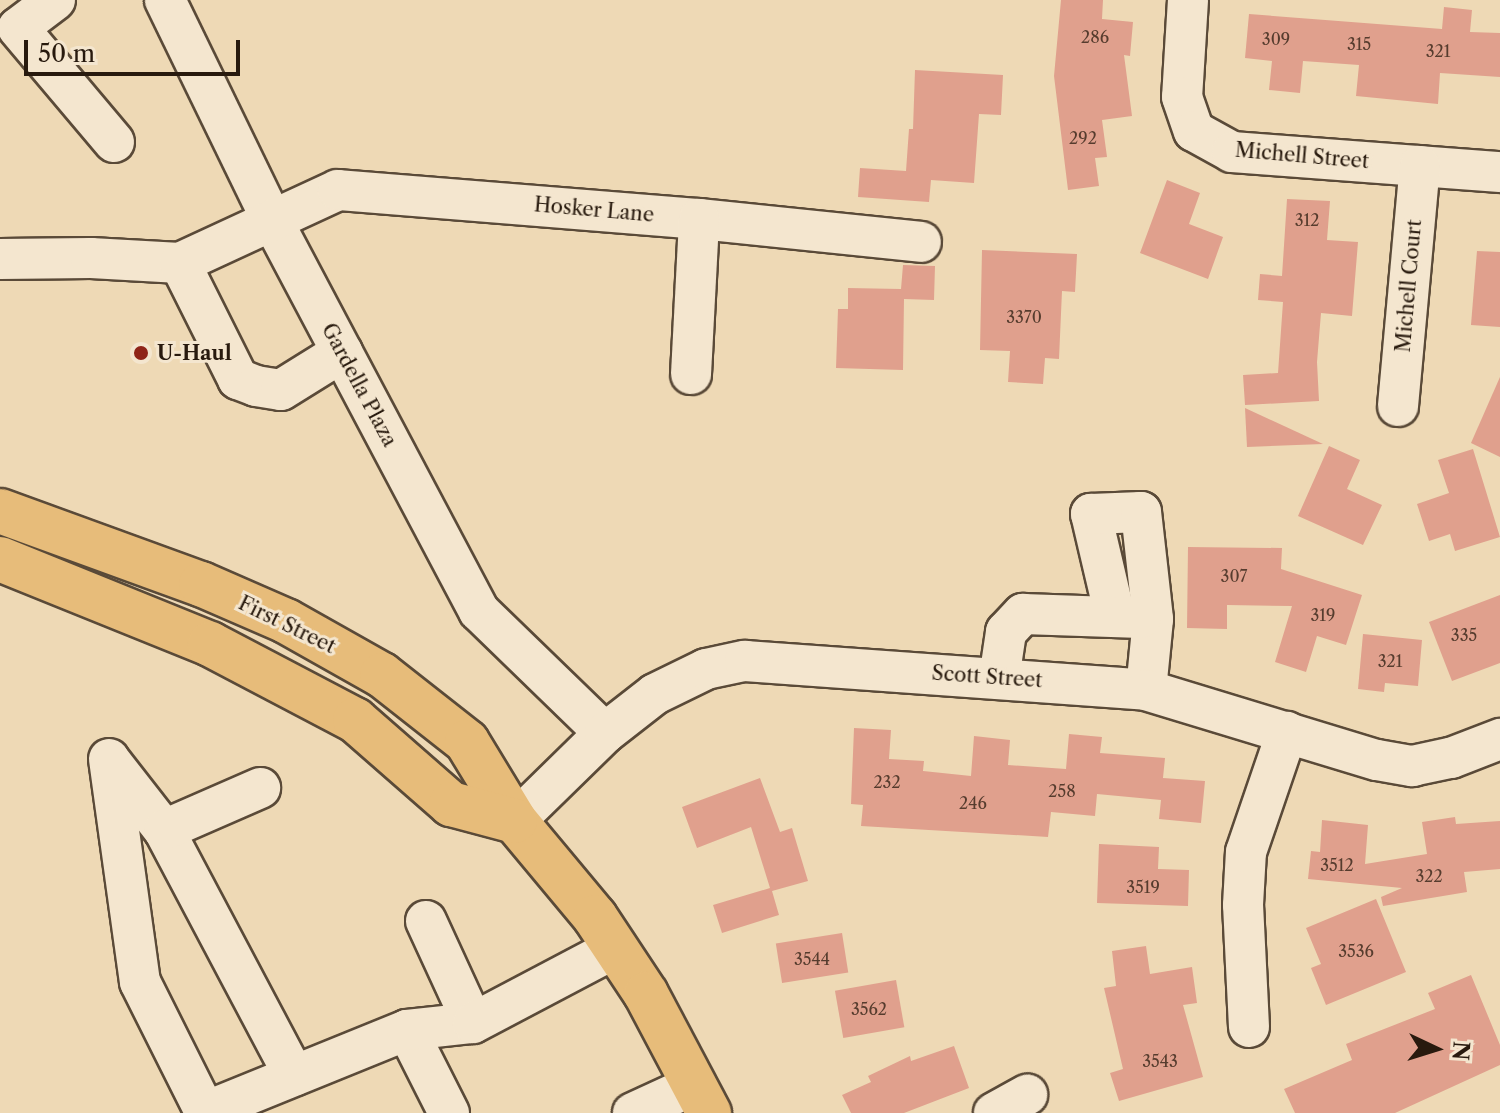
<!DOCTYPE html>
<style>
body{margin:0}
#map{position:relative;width:1500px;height:1113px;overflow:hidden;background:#eed9b5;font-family:"Libre Caslon Text",serif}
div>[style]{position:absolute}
.building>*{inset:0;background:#e0a08d;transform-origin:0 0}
.roads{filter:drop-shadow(2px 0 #5a4a38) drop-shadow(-2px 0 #5a4a38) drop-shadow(0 2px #5a4a38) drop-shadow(0 -2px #5a4a38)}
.minor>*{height:40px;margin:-20px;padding:0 20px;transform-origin:20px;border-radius:20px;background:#f4e6cf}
.major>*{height:44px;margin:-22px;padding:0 22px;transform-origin:22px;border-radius:22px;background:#e7bc7a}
.dots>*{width:22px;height:22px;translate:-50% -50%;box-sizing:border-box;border:4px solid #f4e6cf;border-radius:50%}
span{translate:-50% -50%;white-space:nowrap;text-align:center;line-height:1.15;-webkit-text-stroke:6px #f4e6cf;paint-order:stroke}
.number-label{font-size:16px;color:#563c2e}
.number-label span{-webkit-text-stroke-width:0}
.street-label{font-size:20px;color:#281a0e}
.poi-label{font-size:20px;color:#281a0e;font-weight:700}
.left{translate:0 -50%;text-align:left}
.north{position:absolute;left:1396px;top:1009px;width:80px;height:80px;-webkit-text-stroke:6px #f4e6cf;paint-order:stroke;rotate:94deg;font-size:22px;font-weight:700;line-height:32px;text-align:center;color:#281a0e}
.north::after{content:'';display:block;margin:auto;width:28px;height:36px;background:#281a0e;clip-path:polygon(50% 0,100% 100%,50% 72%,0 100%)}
.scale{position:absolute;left:24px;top:40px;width:216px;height:36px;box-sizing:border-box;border:4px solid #281a0e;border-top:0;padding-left:10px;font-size:24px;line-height:28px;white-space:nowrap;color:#281a0e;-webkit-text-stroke:6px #f4e6cf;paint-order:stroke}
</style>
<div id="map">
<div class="building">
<div style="clip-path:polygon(1061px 0,1103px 0,1102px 19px,1133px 22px,1130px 56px,1124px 55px,1132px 116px,1102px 120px,1107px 157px,1095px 158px,1099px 186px,1068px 190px,1054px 76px)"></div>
<div style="clip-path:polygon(1444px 7px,1472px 10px,1470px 32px,1500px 33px,1500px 77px,1440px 73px,1438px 104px,1356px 96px,1359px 65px,1303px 61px,1300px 93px,1269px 90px,1272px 61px,1245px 58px,1249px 14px,1442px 29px)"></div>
<div style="clip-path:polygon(915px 70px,1003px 75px,1001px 115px,979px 114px,974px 183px,931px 180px,929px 202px,858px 197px,860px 168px,906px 171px,909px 129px,913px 129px)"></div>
<div style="clip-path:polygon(1167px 180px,1200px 193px,1189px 224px,1223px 237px,1208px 279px,1140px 253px)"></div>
<div style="clip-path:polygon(1287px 199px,1330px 201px,1327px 240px,1358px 242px,1352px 316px,1321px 313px,1317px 362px,1319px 401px,1245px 405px,1243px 375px,1278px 373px,1283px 302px,1258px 300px,1260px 274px,1282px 276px)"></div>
<div style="clip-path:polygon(982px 250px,1077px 254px,1075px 292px,1062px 291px,1059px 359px,1045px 358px,1043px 384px,1008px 382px,1010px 351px,980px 350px)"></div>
<div style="clip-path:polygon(1477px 251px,1500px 252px,1500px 327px,1471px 325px)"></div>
<div style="clip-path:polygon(903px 265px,935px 266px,934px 300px,904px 299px,903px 370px,836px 368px,838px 309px,848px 309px,848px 288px,901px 289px)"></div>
<div style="clip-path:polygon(1500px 377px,1500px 457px,1471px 443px)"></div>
<div style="clip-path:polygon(1245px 408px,1323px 444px,1247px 447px)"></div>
<div style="clip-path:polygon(1329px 446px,1360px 460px,1347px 489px,1382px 505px,1363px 545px,1298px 516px)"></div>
<div style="clip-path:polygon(1473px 449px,1500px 537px,1455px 551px,1450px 534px,1429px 541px,1417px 504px,1449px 493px,1438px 460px)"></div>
<div style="clip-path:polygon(1188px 547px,1282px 548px,1281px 569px,1362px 595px,1346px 645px,1317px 636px,1306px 672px,1275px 662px,1292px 606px,1227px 605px,1227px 629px,1187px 628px)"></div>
<div style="clip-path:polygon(1500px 595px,1500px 663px,1452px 681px,1429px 622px)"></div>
<div style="clip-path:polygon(1363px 634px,1422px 640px,1418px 686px,1385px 683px,1384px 692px,1358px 689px)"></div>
<div style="clip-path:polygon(854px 728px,891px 730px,889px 759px,924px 761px,923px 771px,971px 776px,974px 736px,1010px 740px,1008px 765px,1066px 769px,1069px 734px,1102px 737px,1100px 753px,1165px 758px,1163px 778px,1205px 781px,1201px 823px,1159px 819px,1161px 800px,1097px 794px,1095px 816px,1051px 812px,1048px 837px,861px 826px,863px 805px,851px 804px)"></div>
<div style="clip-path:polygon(760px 778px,780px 832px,792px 828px,808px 881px,772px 891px,779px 915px,722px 933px,713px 905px,770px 888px,751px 827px,697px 848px,682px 807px)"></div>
<div style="clip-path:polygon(1455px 817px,1456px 824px,1500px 821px,1500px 869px,1464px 872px,1467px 892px,1383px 906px,1381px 897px,1402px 888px,1308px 879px,1311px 851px,1320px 852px,1322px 820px,1368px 825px,1365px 864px,1427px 854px,1422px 822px)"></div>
<div style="clip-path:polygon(1099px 844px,1159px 847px,1158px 869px,1189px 870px,1188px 906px,1097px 903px)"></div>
<div style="clip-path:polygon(1376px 899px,1406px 972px,1326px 1005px,1311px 968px,1321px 964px,1306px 928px)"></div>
<div style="left:842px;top:933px;width:40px;height:67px;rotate:81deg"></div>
<div style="clip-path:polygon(1146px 946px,1150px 974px,1192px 967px,1197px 1003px,1183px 1005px,1203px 1077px,1119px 1101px,1110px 1073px,1123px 1069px,1104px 988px,1116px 986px,1112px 951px)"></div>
<div style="clip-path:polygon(1471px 975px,1500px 1045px,1500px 1065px,1395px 1113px,1295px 1113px,1284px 1089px,1352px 1060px,1346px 1044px,1435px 1009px,1428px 993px)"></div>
<div style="left:896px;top:980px;width:48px;height:62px;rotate:80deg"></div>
<div style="clip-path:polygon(954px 1046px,969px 1088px,904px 1113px,851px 1113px,842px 1095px,871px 1082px,868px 1076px,910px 1056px,911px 1061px)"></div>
</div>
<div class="roads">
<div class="minor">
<div style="left:55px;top:0;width:46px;rotate:142.9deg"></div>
<div style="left:18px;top:28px;width:149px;rotate:49.9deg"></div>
<div style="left:165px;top:0;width:245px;rotate:64.1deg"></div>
<div style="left:272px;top:220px;width:442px;rotate:62.1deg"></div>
<div style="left:479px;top:611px;width:175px;rotate:44.1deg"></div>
<div style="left:1188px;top:0;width:97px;rotate:93.5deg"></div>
<div style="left:1182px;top:97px;width:36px;rotate:71deg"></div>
<div style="left:1194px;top:131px;width:43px;rotate:28.9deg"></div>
<div style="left:1232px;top:152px;width:269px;rotate:4.3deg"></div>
<div style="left:0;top:259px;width:91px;rotate:-0.6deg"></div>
<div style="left:91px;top:258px;width:89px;rotate:3.2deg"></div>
<div style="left:180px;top:263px;width:174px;rotate:-24.8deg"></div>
<div style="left:338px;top:190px;width:362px;rotate:4.6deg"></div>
<div style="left:699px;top:219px;width:223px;rotate:5.9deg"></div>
<div style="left:180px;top:263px;width:130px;rotate:63.4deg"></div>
<div style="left:238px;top:379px;width:19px;rotate:21deg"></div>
<div style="left:256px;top:386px;width:25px;rotate:9deg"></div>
<div style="left:281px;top:390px;width:72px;rotate:-31.9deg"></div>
<div style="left:691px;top:374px;width:155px;rotate:-87deg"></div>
<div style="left:1398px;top:406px;width:241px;rotate:-84.8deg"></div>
<div style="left:1115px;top:616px;width:105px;rotate:-103.2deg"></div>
<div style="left:1091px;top:514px;width:50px;rotate:-2.3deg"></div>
<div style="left:1141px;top:512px;width:108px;rotate:83.6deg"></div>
<div style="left:1153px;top:619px;width:71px;rotate:95.6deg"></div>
<div style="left:999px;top:679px;width:48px;rotate:-81.5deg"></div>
<div style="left:1006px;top:632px;width:25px;rotate:-47deg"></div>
<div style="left:1023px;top:614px;width:118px;rotate:1.9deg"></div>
<div style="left:109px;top:759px;width:225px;rotate:82.1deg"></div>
<div style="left:140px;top:982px;width:145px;rotate:63.4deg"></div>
<div style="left:205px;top:1112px;width:218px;rotate:-22.1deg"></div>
<div style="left:111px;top:762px;width:86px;rotate:52.1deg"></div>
<div style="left:164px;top:830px;width:278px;rotate:62.1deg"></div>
<div style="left:515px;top:821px;width:126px;rotate:-44.4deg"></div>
<div style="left:605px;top:733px;width:63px;rotate:-38deg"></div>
<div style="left:655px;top:694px;width:57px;rotate:-26.1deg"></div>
<div style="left:706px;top:669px;width:40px;rotate:-12deg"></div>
<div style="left:745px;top:661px;width:402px;rotate:4.1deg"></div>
<div style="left:1146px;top:690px;width:241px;rotate:16.9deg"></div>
<div style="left:1377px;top:760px;width:36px;rotate:10deg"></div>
<div style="left:1412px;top:766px;width:40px;rotate:-12deg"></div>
<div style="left:1451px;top:758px;width:53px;rotate:-21.2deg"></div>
<div style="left:164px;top:830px;width:105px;rotate:-23.6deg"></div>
<div style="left:426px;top:921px;width:112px;rotate:65.3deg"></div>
<div style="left:1249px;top:1027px;width:122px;rotate:-92.8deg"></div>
<div style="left:1243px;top:905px;width:53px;rotate:-86.8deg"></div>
<div style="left:1246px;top:852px;width:127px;rotate:-71.1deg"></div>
<div style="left:449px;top:1113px;width:93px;rotate:-116.8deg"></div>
<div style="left:407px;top:1030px;width:66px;rotate:-6.1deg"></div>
<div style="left:473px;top:1023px;width:161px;rotate:-27.8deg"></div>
<div style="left:633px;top:1113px;width:67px;rotate:-24.7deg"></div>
<div style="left:994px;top:1113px;width:38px;rotate:-29deg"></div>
</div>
<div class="major">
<div style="left:0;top:511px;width:214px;rotate:20deg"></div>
<div style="left:201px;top:584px;width:93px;rotate:23.5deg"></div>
<div style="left:286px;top:621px;width:110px;rotate:29.4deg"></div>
<div style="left:382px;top:675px;width:108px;rotate:38.2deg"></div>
<div style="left:467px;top:742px;width:92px;rotate:58.7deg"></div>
<div style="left:515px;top:821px;width:125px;rotate:50.2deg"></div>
<div style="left:595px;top:917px;width:92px;rotate:56.5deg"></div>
<div style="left:646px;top:994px;width:135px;rotate:62.1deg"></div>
<div style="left:0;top:559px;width:227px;rotate:22deg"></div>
<div style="left:210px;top:644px;width:164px;rotate:27.7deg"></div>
<div style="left:355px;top:720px;width:128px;rotate:41.2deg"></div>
<div style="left:451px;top:804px;width:66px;rotate:14.9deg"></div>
</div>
</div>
<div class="dots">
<div style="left:141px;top:353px;background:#8f2418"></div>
</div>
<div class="number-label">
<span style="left:1095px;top:37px">286</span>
<span style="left:1276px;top:39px">309</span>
<span style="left:1359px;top:44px">315</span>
<span style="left:1438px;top:51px">321</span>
<span style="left:1083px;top:138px">292</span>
<span style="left:1307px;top:220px">312</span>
<span style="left:1024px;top:317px">3370</span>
<span style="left:1234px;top:576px">307</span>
<span style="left:1323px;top:615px">319</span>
<span style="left:1464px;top:635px">335</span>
<span style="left:1390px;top:661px">321</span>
<span style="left:887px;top:782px">232</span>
<span style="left:1062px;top:791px">258</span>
<span style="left:973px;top:803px">246</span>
<span style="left:1337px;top:865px">3512</span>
<span style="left:1429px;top:876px">322</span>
<span style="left:1143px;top:887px">3519</span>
<span style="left:1356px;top:951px">3536</span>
<span style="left:812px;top:959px">3544</span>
<span style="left:869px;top:1009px">3562</span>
<span style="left:1160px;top:1061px">3543</span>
</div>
<div class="street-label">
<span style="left:1302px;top:156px;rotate:5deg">Michell Street</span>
<span style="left:594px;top:210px;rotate:5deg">Hosker Lane</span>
<span style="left:1409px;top:286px;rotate:-85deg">Michell Court</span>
<span style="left:359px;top:385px;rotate:62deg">Gardella Plaza</span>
<span style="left:287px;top:625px;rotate:26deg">First Street</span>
<span style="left:987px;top:677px;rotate:4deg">Scott Street</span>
</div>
<div class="poi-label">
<span class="left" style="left:157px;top:353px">U-Haul</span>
</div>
<div class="north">N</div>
<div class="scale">50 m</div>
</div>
